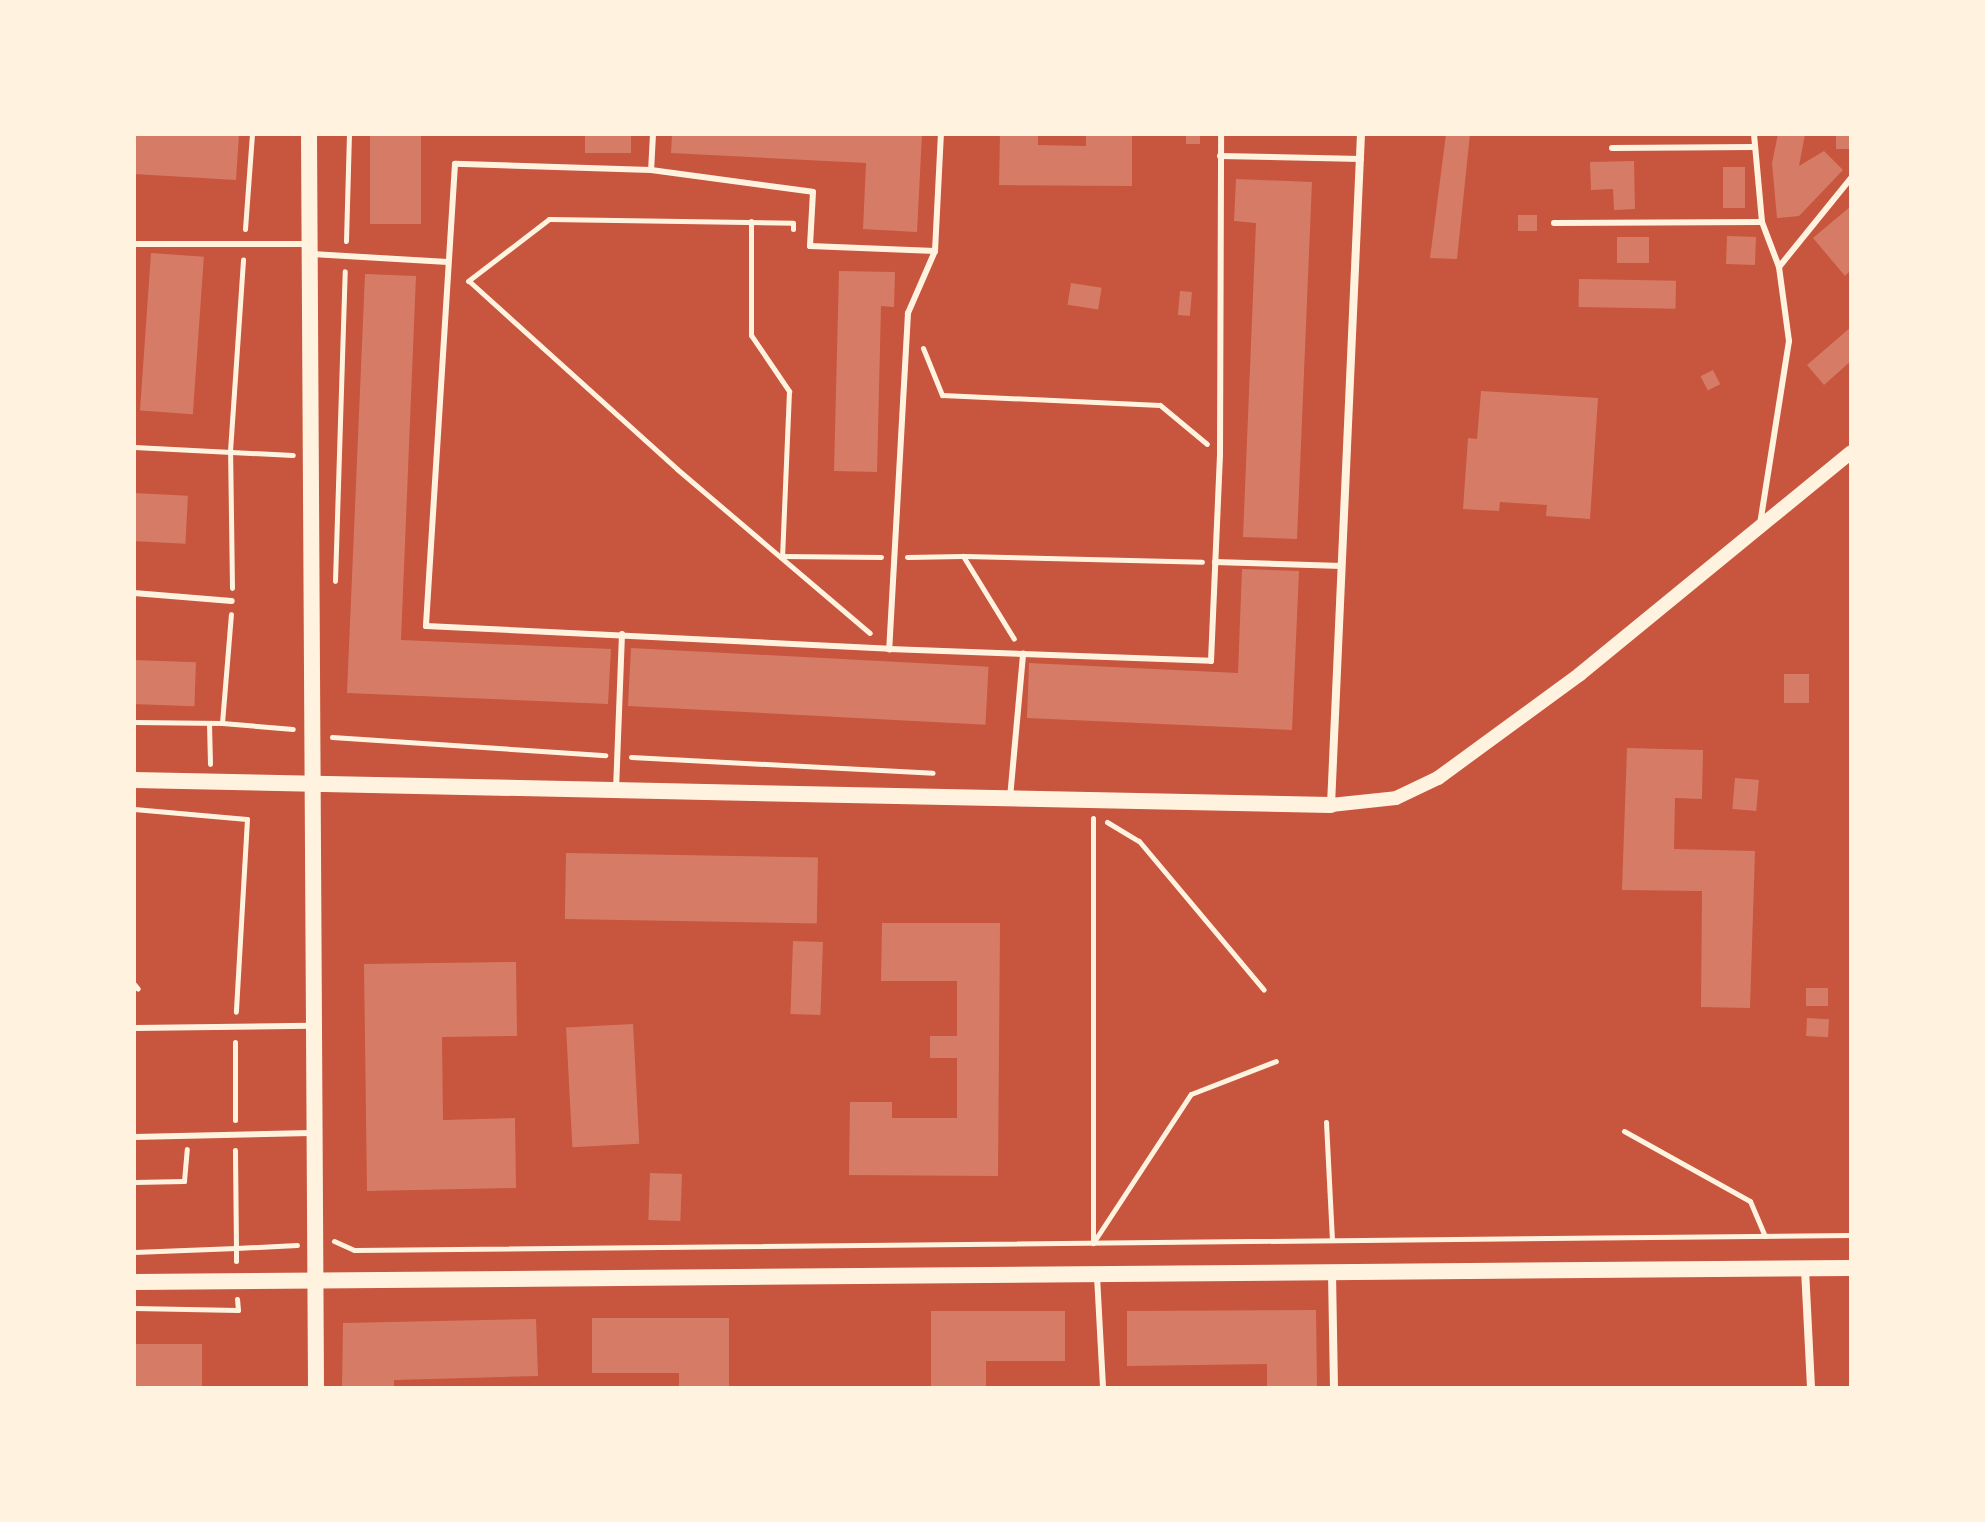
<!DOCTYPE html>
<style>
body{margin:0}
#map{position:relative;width:1985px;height:1522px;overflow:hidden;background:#c8553d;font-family:Barlow,sans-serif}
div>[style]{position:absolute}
.building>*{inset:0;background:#d67c66;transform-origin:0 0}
.path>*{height:5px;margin:-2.5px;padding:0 2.5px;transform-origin:2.5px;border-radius:2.5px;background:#fff3e0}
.service>*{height:6px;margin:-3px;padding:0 3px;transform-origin:3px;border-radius:3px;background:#fff3e0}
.minor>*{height:8px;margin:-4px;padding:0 4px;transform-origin:4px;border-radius:4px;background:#fff3e0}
.tertiary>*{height:14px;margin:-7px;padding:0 7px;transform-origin:7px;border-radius:7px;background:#fff3e0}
.secondary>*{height:16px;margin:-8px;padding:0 8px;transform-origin:8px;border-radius:8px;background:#fff3e0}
span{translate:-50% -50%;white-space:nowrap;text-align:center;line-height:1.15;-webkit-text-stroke:7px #fff3e0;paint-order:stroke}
.frame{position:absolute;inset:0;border:136px solid #fff3e0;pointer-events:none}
</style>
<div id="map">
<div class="building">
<div style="clip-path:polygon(134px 134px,239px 134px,236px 180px,134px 174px)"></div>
<div style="left:370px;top:134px;width:51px;height:90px"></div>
<div style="left:585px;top:134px;width:46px;height:19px"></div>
<div style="clip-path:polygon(672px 134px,922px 134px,917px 232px,863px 229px,866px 163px,671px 153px)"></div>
<div style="clip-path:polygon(1000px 134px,1038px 134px,1038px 145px,1086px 146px,1086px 134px,1132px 134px,1132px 186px,999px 185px)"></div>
<div style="left:1186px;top:134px;width:14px;height:10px"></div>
<div style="clip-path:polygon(1446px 134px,1470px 134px,1457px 259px,1430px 258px)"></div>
<div style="clip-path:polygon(1778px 134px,1805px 134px,1799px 166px,1824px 151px,1843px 170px,1799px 216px,1777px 218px,1772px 163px)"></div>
<div style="left:1836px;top:134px;width:15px;height:15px"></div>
<div style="clip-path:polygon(1634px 161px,1635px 209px,1614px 210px,1613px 189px,1591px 190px,1590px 162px)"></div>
<div style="left:1723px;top:167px;width:22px;height:41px"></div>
<div style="clip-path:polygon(1236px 179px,1312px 182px,1297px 539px,1243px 537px,1256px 223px,1234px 221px)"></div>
<div style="clip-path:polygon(1851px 206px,1851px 270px,1845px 276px,1813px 238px)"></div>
<div style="left:1518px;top:215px;width:19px;height:16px"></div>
<div style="left:1727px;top:236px;width:29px;height:28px;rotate:2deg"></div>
<div style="left:1617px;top:237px;width:32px;height:26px"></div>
<div style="left:151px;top:253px;width:53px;height:158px;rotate:4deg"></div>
<div style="clip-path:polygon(839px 271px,895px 272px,894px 307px,881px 306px,877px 472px,834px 471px)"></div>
<div style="clip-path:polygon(365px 274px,416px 276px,401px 640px,611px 649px,608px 704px,347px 693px)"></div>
<div style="left:1579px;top:279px;width:97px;height:28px;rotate:1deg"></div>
<div style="left:1071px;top:283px;width:31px;height:22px;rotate:9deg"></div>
<div style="left:1180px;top:291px;width:12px;height:24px;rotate:5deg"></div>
<div style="clip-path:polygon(1851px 327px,1851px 361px,1824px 385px,1807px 365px)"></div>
<div style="left:1713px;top:370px;width:16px;height:14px;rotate:63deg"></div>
<div style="clip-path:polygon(1481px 391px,1598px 398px,1590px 519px,1546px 516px,1547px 505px,1500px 502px,1499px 511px,1463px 509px,1468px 438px,1477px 439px)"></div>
<div style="left:134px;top:493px;width:54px;height:48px;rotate:3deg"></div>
<div style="clip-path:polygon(1242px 569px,1299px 571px,1292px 730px,1027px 718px,1029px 663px,1238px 673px)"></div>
<div style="left:631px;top:648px;width:358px;height:58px;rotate:3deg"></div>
<div style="left:134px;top:660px;width:62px;height:44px;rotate:2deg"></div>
<div style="left:1784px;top:674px;width:25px;height:29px"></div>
<div style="clip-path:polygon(1627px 748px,1703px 750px,1702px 799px,1675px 798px,1674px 849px,1755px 851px,1750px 1008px,1701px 1007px,1702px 891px,1622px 890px)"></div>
<div style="left:1735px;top:778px;width:24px;height:31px;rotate:5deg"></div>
<div style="left:566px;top:853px;width:252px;height:66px;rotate:1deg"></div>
<div style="clip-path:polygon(882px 923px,1000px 923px,998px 1176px,849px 1175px,850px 1102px,892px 1102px,892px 1118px,957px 1118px,957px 1058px,930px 1058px,930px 1036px,957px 1036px,957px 981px,881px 981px)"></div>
<div style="left:793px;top:941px;width:30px;height:73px;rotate:2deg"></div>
<div style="clip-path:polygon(516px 962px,517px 1036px,442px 1037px,443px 1120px,515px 1118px,516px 1188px,367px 1191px,364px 964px)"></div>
<div style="left:1806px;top:988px;width:22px;height:18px"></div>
<div style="left:1807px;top:1018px;width:22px;height:18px;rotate:3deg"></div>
<div style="left:633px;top:1024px;width:120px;height:67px;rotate:87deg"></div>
<div style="left:650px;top:1173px;width:32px;height:47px;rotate:2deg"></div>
<div style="clip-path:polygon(1316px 1310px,1317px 1388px,1267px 1388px,1267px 1364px,1127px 1366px,1127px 1311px)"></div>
<div style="clip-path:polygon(931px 1311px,1065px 1311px,1065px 1361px,986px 1361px,986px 1388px,931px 1388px)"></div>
<div style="clip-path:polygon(592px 1318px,729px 1318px,729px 1388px,679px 1388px,679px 1373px,592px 1373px)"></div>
<div style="clip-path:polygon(536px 1319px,538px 1376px,394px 1380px,394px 1388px,342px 1388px,343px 1323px)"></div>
<div style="left:202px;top:1344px;width:44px;height:68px;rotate:90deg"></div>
</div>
<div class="path">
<div style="left:751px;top:221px;width:114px;rotate:90deg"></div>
<div style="left:751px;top:335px;width:68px;rotate:55.8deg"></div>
<div style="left:789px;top:391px;width:165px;rotate:92.4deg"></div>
<div style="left:782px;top:556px;width:99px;rotate:0.6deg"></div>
<div style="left:245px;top:229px;width:95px;rotate:-85.8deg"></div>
<div style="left:346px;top:241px;width:107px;rotate:-88.4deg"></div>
<div style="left:468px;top:281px;width:102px;rotate:-37.4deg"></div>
<div style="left:549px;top:219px;width:244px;rotate:0.9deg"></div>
<div style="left:793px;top:223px;width:6px;rotate:90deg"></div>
<div style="left:469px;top:281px;width:280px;rotate:42.1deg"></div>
<div style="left:677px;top:469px;width:253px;rotate:40.4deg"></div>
<div style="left:923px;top:348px;width:51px;rotate:68deg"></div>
<div style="left:942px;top:395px;width:218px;rotate:2.6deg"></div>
<div style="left:1160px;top:405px;width:61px;rotate:39.7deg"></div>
<div style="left:134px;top:447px;width:159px;rotate:2.9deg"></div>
<div style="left:964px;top:556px;width:238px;rotate:1.4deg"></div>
<div style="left:907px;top:557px;width:56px;rotate:-1deg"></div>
<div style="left:963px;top:556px;width:97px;rotate:58.4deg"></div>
<div style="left:335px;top:581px;width:310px;rotate:-88.2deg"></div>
<div style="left:232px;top:588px;width:137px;rotate:-90.8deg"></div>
<div style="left:230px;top:451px;width:192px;rotate:-86.1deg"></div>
<div style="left:134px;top:722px;width:88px;rotate:0.7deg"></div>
<div style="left:222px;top:723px;width:109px;rotate:-85.3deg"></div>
<div style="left:209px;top:723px;width:41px;rotate:88.6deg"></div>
<div style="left:222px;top:723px;width:71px;rotate:4.8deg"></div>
<div style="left:332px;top:737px;width:274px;rotate:3.8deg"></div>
<div style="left:631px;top:757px;width:302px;rotate:3deg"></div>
<div style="left:134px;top:809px;width:113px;rotate:5.1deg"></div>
<div style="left:247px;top:819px;width:193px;rotate:93.3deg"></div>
<div style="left:1093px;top:818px;width:425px;rotate:90deg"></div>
<div style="left:1093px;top:1243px;width:178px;rotate:-56.7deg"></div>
<div style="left:1191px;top:1094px;width:91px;rotate:-21.2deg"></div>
<div style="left:1107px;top:822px;width:37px;rotate:31deg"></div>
<div style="left:1139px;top:841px;width:194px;rotate:50deg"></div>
<div style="left:134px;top:984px;width:6px;rotate:51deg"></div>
<div style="left:235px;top:1120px;width:78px;rotate:-90deg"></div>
<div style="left:1326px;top:1122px;width:118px;rotate:87.1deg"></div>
<div style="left:1624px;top:1131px;width:144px;rotate:29.1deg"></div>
<div style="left:1750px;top:1201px;width:38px;rotate:67deg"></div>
<div style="left:134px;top:1182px;width:50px;rotate:-1.1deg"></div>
<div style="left:184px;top:1181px;width:32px;rotate:-85deg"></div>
<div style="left:334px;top:1241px;width:22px;rotate:24deg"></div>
<div style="left:354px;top:1250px;width:1497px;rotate:-0.57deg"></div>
<div style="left:134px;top:1252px;width:102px;rotate:-2.2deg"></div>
<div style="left:236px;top:1248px;width:98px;rotate:-90.6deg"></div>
<div style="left:236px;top:1261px;width:13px;rotate:-90deg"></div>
<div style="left:236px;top:1248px;width:61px;rotate:-2.8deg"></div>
<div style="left:134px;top:1308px;width:104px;rotate:1.1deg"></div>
<div style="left:238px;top:1310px;width:11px;rotate:-95deg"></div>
</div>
<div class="service">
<div style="left:653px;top:134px;width:36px;rotate:93deg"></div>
<div style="left:651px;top:170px;width:163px;rotate:7.7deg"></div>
<div style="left:813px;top:192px;width:54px;rotate:93.2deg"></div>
<div style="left:810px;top:246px;width:125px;rotate:2.3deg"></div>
<div style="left:935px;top:251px;width:68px;rotate:113.5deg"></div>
<div style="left:908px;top:313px;width:337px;rotate:93.2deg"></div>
<div style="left:889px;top:649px;width:322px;rotate:2.1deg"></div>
<div style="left:1211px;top:661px;width:206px;rotate:-87.5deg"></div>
<div style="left:1220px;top:455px;width:321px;rotate:-89.8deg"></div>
<div style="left:1754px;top:134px;width:88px;rotate:84.8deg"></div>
<div style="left:1762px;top:222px;width:48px;rotate:69.3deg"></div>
<div style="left:1779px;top:267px;width:75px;rotate:82.3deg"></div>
<div style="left:1789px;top:341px;width:185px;rotate:99deg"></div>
<div style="left:1612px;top:148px;width:142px;rotate:-0.4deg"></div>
<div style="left:1220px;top:156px;width:141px;rotate:1.2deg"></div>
<div style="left:651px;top:170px;width:196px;rotate:-178.2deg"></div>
<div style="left:455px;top:164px;width:463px;rotate:93.6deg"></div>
<div style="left:426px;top:626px;width:464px;rotate:2.8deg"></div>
<div style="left:1554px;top:223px;width:208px;rotate:-0.3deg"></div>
<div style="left:134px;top:244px;width:172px"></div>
<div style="left:935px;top:251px;width:117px;rotate:-87.1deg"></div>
<div style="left:312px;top:254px;width:136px;rotate:3.4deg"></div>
<div style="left:1779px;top:267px;width:114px;rotate:-51deg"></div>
<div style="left:1215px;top:562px;width:127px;rotate:1.8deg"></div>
<div style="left:134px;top:593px;width:98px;rotate:4.7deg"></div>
<div style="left:616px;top:790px;width:156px;rotate:-87.8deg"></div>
<div style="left:1010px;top:798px;width:145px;rotate:-84.8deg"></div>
<div style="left:134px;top:1028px;width:176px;rotate:-0.7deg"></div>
<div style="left:134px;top:1137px;width:177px;rotate:-1.3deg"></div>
<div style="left:1097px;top:1276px;width:112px;rotate:86.9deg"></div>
</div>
<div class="minor">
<div style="left:1331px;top:805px;width:672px;rotate:-87.44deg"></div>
<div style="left:1805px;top:1269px;width:119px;rotate:87.1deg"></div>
<div style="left:1332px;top:1273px;width:115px;rotate:89deg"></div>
</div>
<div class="tertiary">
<div style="left:1331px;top:805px;width:65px;rotate:-6.1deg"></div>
<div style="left:1396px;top:798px;width:47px;rotate:-25.5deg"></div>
<div style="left:1438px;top:778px;width:176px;rotate:-36.2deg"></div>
<div style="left:1580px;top:674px;width:350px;rotate:-39.3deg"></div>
</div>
<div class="secondary">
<div style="left:309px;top:134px;width:1254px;rotate:89.68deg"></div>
<div style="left:134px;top:780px;width:1197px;rotate:1.2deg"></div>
<div style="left:134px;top:1282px;width:1717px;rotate:-0.47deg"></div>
</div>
<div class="frame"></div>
</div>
